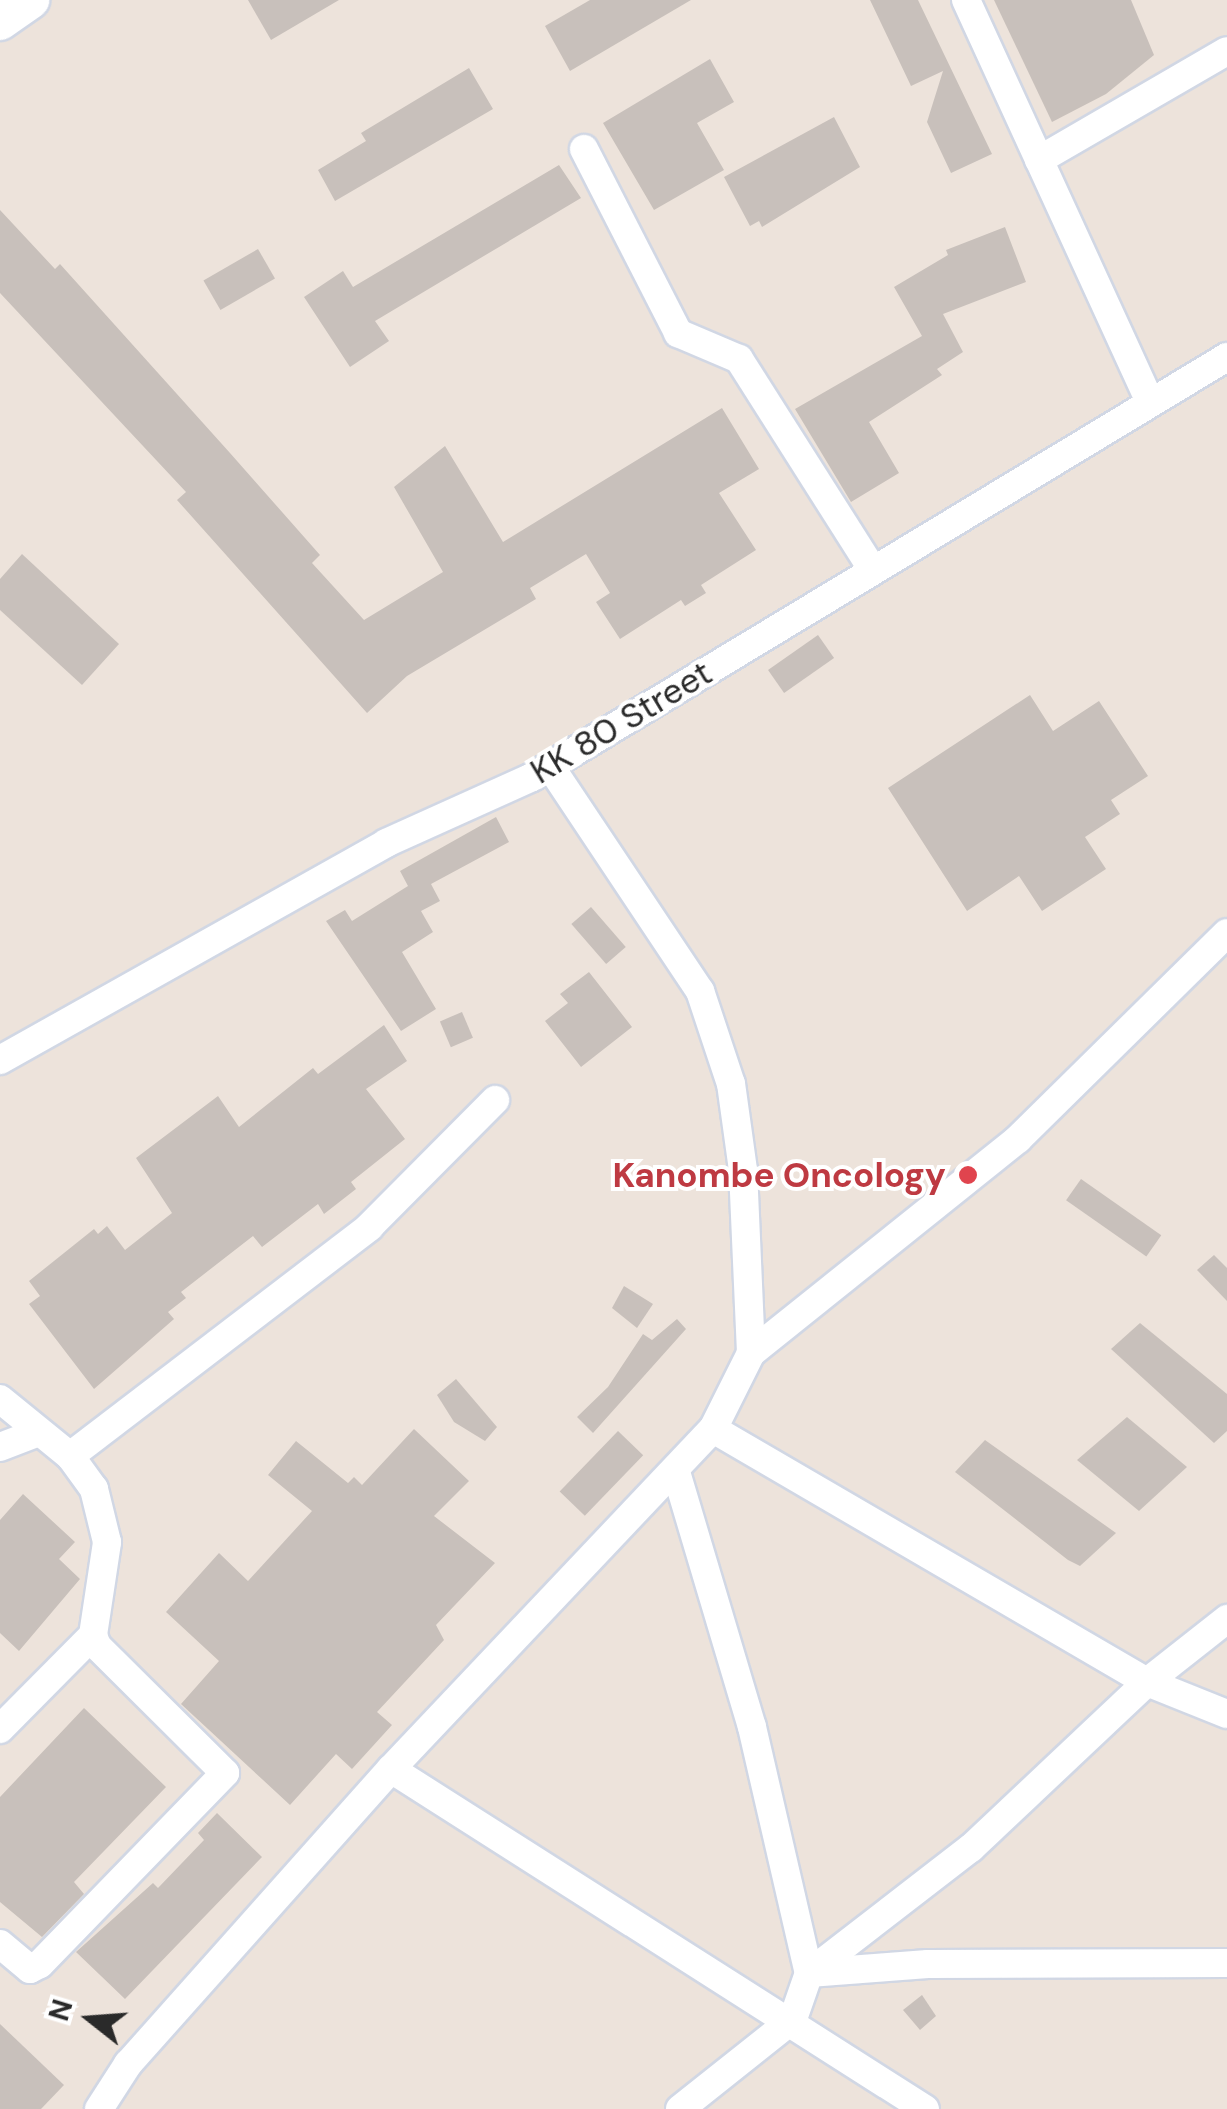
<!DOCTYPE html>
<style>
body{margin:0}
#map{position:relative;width:1227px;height:2109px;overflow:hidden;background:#ede3db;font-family:"DM Sans",sans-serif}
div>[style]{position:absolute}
.building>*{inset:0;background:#c8c0bb;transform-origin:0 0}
.roads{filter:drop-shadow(2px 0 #d1d7e4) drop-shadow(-2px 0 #d1d7e4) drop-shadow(0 2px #d1d7e4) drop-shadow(0 -2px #d1d7e4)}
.street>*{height:28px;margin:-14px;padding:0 14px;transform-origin:14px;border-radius:14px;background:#fff}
.secondary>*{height:38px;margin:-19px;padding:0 19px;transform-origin:19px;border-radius:19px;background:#fff}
.dots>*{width:28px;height:28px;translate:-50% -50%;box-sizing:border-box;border:5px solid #fff;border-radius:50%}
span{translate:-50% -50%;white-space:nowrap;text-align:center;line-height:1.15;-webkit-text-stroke:8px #fff;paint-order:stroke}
.street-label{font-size:35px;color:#2a2a2a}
.health-label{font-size:35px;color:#be3a42;font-weight:700}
.right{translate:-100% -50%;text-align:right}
.north{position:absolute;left:40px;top:1969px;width:100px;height:100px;-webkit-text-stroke:8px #fff;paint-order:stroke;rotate:287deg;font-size:28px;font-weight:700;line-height:40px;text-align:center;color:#2a2a2a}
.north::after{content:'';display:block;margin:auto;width:35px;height:45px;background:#2a2a2a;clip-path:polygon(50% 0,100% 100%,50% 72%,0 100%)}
</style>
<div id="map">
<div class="building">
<div style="clip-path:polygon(248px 0,339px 0,271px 40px)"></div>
<div style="clip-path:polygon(590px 0,691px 0,570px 71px,545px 26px)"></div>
<div style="clip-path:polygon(870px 0,918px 0,992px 154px,951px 173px,927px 122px,943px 71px,911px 86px)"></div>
<div style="clip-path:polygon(994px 0,1131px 0,1154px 55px,1106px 94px,1052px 122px)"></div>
<div style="clip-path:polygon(710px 59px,734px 102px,697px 123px,724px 170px,654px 210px,603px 123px)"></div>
<div style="clip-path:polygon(469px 68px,493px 109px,335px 201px,318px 170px,366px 141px,361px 133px)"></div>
<div style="clip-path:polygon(834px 117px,860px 167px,762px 227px,759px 221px,750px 226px,724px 177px)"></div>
<div style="clip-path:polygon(559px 165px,581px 198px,375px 321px,389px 341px,350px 367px,304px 297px,343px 271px,353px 287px)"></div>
<div style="clip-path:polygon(0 210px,55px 269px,60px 264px,230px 453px,320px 555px,312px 563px,364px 620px,443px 572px,394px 487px,445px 446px,503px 542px,722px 408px,759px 469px,719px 493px,756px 550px,701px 585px,706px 593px,685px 606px,681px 600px,620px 639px,596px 602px,610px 593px,586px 554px,530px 588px,536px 599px,407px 676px,367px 713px,177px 500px,186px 492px,0 293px)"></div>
<div style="clip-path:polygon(1005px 227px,1026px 282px,943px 314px,963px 352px,937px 369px,942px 375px,869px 422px,899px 473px,851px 502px,795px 409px,922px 336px,894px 287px,948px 255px,946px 250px)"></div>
<div style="left:258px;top:249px;width:34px;height:63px;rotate:60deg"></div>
<div style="clip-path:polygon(22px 554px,119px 644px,82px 685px,0 610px,0 579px)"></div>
<div style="left:818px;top:635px;width:28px;height:61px;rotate:55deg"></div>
<div style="clip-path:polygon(1030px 695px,1053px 731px,1099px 701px,1148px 776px,1111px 800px,1120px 814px,1085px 837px,1106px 869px,1042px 911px,1019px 876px,967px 911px,888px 788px)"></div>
<div style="clip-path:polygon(496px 817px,509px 842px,431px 884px,440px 901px,421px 911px,433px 932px,402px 952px,436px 1009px,401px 1031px,326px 921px,345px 910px,352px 921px,408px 886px,400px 871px)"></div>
<div style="left:591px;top:907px;width:53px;height:26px;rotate:49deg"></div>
<div style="clip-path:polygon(589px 972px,632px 1027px,581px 1067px,545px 1021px,568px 1003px,560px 994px)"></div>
<div style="left:462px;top:1012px;width:28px;height:24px;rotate:67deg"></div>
<div style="clip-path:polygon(384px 1025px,407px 1061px,366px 1089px,405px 1139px,351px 1182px,356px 1189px,324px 1214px,318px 1204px,262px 1247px,253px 1236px,181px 1292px,186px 1298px,168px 1312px,174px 1319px,94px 1389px,29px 1304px,40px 1296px,29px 1281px,94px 1229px,98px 1234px,107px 1226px,125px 1250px,172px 1213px,136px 1158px,218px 1096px,239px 1127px,313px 1068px,318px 1074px)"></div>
<div style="left:1081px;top:1179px;width:98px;height:26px;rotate:35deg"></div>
<div style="clip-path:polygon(1214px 1255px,1227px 1268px,1227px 1301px,1197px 1270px)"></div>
<div style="clip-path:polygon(624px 1286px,653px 1304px,637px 1328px,612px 1308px)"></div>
<div style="clip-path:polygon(677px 1319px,686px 1329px,593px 1433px,577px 1417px,608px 1387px,643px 1334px,652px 1340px)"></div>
<div style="clip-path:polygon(1140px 1323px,1227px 1394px,1227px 1431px,1214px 1443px,1111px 1349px)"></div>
<div style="clip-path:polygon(456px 1379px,497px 1427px,485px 1441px,454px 1422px,437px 1395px)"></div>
<div style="clip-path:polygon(1127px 1417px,1187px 1467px,1139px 1511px,1077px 1460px)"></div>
<div style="clip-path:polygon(414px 1429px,469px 1481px,434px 1516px,495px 1563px,436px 1625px,444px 1640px,377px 1712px,392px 1725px,352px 1769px,336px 1754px,290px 1805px,181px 1704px,219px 1661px,166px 1612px,219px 1553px,248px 1581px,312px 1511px,268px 1475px,296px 1441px,348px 1483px,354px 1477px,362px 1485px)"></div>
<div style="left:618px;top:1431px;width:35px;height:84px;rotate:44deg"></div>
<div style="clip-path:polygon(985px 1440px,1116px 1533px,1080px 1566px,1068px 1560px,955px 1472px)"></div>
<div style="clip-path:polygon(23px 1494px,75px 1542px,59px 1559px,80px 1579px,19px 1651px,0 1633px,0 1520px)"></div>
<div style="clip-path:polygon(84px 1708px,166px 1787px,74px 1882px,84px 1894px,42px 1937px,0 1902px,0 1797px)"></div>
<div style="clip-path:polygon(217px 1813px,262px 1857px,125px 1999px,76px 1952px,153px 1883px,158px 1888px,204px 1840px,198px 1833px)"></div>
<div style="clip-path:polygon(922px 1995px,936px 2016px,920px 2030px,903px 2010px)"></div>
<div style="clip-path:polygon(0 2024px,64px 2085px,41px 2109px,0 2109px)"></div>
</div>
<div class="roads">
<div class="street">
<div style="left:966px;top:0;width:442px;rotate:65.4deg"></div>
<div style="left:584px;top:149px;width:207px;rotate:62.9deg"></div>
<div style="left:678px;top:333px;width:66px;rotate:23.1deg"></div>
<div style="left:739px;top:359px;width:250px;rotate:57.6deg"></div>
<div style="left:1039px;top:160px;width:217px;rotate:-30.1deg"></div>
<div style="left:0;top:1060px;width:443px;rotate:-29.3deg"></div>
<div style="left:386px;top:843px;width:160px;rotate:-24.3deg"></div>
<div style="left:532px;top:777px;width:812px;rotate:-31.15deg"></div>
<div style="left:751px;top:1353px;width:342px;rotate:-38.7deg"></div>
<div style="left:1018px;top:1139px;width:293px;rotate:-44.6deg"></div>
<div style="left:0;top:1399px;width:90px;rotate:39.2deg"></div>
<div style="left:713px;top:1429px;width:502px;rotate:30.24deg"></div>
<div style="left:1147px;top:1682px;width:86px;rotate:21.8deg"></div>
<div style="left:0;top:1447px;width:39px;rotate:-21deg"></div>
<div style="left:676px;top:1472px;width:266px;rotate:73.4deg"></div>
<div style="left:752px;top:1727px;width:253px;rotate:77deg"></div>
<div style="left:809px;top:1973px;width:119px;rotate:-4.3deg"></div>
<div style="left:928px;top:1964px;width:299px;rotate:-0.2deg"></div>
<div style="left:0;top:1729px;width:132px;rotate:-45.3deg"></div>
<div style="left:391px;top:1769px;width:633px;rotate:32.49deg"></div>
<div style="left:0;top:1944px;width:39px;rotate:40deg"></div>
<div style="left:30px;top:1969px;width:11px;rotate:-27deg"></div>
<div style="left:40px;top:1964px;width:266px;rotate:-45.9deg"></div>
<div style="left:225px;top:1773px;width:180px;rotate:-135.2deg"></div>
<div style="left:97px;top:1646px;width:12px;rotate:-110deg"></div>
<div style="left:93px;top:1635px;width:94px;rotate:-81.4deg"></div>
<div style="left:107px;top:1542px;width:55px;rotate:-103.8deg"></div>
<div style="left:94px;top:1489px;width:41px;rotate:-126deg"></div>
<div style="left:70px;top:1456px;width:377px;rotate:-37.4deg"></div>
<div style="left:369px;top:1227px;width:179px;rotate:-45.2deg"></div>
<div style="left:99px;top:2109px;width:54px;rotate:-57.2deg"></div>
<div style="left:128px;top:2064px;width:395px;rotate:-48.3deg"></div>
<div style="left:391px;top:1769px;width:468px;rotate:-46.6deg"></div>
<div style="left:713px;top:1429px;width:85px;rotate:-63.4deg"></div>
<div style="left:751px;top:1353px;width:183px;rotate:-92.5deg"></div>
<div style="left:743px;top:1170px;width:87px;rotate:-97.9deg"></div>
<div style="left:731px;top:1084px;width:98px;rotate:-108.4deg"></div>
<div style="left:700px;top:991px;width:270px;rotate:-123.7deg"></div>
<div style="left:680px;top:2109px;width:144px;rotate:-38.5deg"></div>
<div style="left:793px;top:2019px;width:49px;rotate:-70.8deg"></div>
<div style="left:809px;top:1973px;width:205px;rotate:-37.7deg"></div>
<div style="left:971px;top:1848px;width:242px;rotate:-43.3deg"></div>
<div style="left:1147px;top:1682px;width:102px;rotate:-38.2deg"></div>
</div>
<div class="secondary">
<div style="left:0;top:21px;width:37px;rotate:-35deg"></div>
</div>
</div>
<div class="dots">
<div style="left:968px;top:1175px;background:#e0444e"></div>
</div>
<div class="street-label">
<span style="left:621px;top:722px;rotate:-31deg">KK 80 Street</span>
</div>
<div class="health-label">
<span class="right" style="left:946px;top:1175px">Kanombe Oncology</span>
</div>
<div class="north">N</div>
</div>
